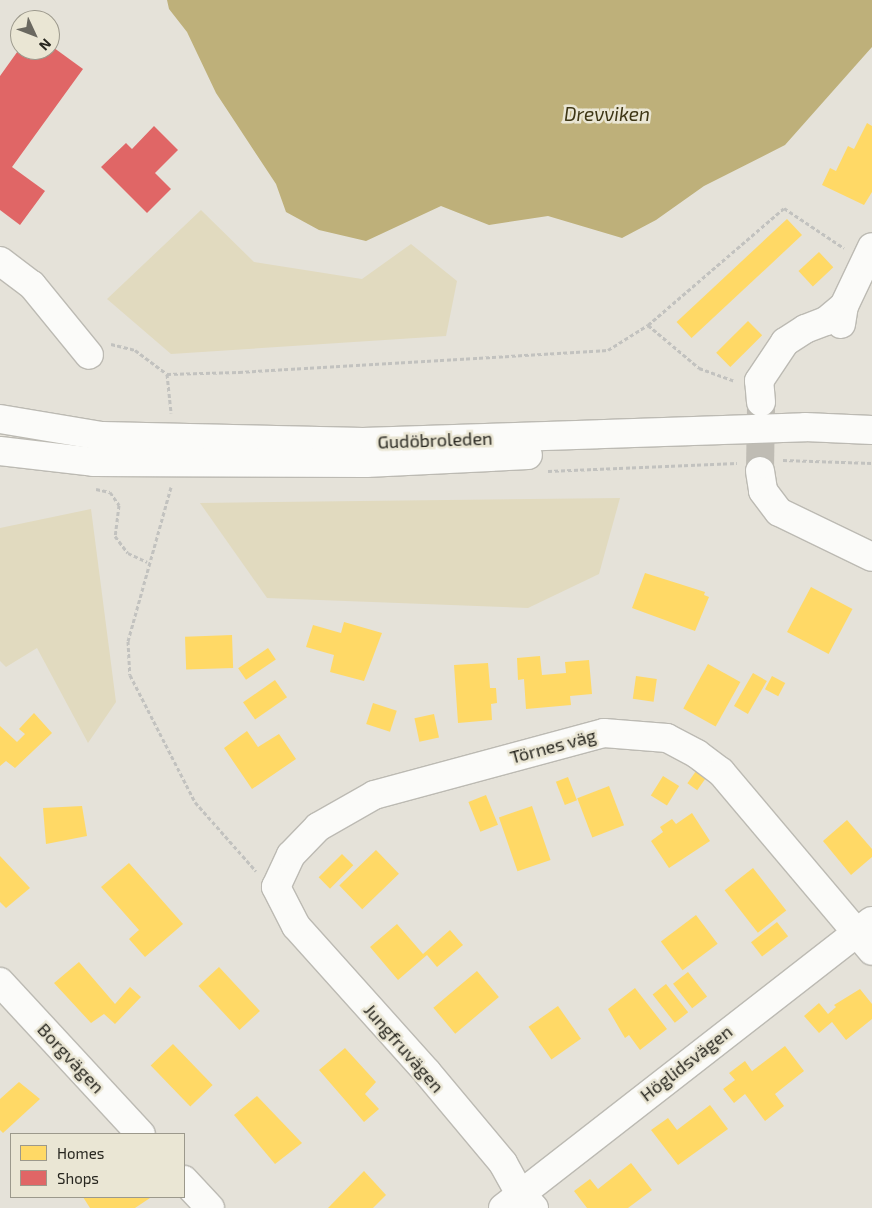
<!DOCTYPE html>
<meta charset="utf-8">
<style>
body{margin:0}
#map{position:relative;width:872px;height:1208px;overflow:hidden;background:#e5e2d9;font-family:"Exo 2",sans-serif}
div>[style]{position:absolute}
.green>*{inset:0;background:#e1dabf}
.water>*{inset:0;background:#beb07a}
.homes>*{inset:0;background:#ffd966;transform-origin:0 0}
.shops>*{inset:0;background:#e06666}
.minor-tunnel>*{height:28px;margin-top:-14px;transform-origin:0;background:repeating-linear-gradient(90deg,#bfbcb4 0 28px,transparent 0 42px)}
.path>*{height:3px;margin-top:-1.5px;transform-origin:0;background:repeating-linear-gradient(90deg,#c2c2bf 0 4px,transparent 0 6.5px)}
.roads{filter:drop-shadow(1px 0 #bcbab3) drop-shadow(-1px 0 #bcbab3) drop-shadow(0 1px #bcbab3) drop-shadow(0 -1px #bcbab3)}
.minor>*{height:28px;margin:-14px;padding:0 14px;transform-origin:14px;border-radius:14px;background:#fbfbf9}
.major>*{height:28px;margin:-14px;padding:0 14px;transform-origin:14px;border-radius:14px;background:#fbfbf9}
span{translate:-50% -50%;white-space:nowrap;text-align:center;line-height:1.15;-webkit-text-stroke:5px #eae6d4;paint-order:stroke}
.street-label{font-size:18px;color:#27261f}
.water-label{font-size:19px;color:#3e3615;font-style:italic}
.legend{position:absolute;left:10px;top:1133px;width:175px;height:65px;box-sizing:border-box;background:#eae6d4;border:1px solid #9c998c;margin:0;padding:6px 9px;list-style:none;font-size:15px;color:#27261f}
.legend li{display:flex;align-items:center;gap:10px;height:25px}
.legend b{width:25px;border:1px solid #9c998c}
.north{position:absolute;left:10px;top:10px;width:50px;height:50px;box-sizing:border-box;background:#eae6d4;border:1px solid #9c998c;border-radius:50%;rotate:133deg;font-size:14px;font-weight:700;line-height:20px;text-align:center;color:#27261f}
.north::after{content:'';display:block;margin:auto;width:18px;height:22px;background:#6a6860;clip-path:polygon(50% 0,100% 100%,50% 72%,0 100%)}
</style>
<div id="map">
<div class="green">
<div style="clip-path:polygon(201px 210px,254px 262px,362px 279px,411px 244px,457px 281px,446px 336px,171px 354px,107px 299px)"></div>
<div style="clip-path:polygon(620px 498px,599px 574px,528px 608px,267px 598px,200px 503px)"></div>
<div style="clip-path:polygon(91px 509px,116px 702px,88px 743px,37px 648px,6px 667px,0 661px,0 528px)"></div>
</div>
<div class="water">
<div style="clip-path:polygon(167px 0,872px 0,872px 47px,785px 145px,704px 186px,656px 220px,622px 238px,548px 216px,489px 225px,441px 206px,366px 241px,319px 230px,286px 212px,276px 184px,216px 93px,187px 32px,169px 9px)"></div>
</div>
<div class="homes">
<div style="clip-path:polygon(867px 123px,872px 126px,872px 192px,864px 205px,822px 185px,830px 168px,836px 171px,848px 146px,854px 149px)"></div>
<div style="left:787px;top:219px;width:22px;height:151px;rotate:47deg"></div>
<div style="left:819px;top:252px;width:21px;height:28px;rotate:47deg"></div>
<div style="left:748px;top:321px;width:20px;height:45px;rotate:45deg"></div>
<div style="clip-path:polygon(645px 573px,705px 592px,704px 595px,709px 597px,695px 631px,632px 608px)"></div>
<div style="left:811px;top:587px;width:47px;height:51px;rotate:28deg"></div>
<div style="clip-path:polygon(344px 622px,382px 633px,364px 681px,330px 672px,334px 655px,306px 647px,313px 625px,341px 633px)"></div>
<div style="left:232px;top:635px;width:33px;height:47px;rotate:88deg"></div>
<div style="left:268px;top:648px;width:14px;height:36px;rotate:56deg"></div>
<div style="clip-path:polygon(540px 656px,542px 675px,566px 673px,565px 662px,589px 660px,592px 694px,570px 696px,571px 705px,526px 709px,524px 679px,518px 680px,517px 658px)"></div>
<div style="clip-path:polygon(488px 663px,490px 688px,496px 688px,497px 703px,491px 704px,492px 720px,458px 723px,454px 665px)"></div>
<div style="left:708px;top:664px;width:37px;height:51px;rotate:29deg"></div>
<div style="left:753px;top:673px;width:16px;height:38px;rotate:30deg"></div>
<div style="left:636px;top:676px;width:21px;height:23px;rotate:8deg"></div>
<div style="left:772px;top:676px;width:15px;height:15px;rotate:28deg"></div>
<div style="left:275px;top:680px;width:21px;height:39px;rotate:55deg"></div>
<div style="left:373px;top:703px;width:25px;height:22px;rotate:18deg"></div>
<div style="clip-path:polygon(34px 713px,52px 733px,15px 768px,6px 761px,0 766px,0 726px,17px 742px,25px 734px,19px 729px)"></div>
<div style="left:434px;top:714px;width:24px;height:20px;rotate:78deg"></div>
<div style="clip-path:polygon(247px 731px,258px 747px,279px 734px,296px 759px,252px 789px,224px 748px)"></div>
<div style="left:696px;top:771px;width:12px;height:15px;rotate:35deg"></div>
<div style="left:663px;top:776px;width:19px;height:23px;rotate:32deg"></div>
<div style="left:568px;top:777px;width:25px;height:13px;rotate:69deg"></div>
<div style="left:609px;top:786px;width:42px;height:34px;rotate:69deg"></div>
<div style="left:486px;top:795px;width:32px;height:19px;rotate:68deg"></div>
<div style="clip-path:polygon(82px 806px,87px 836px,46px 844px,43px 808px)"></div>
<div style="left:532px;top:806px;width:57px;height:35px;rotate:71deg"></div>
<div style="clip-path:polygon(692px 813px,710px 841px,669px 868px,651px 841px,663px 832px,660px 827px,672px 819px,676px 824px)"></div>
<div style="clip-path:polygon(847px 820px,872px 849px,872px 857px,851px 875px,823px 841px)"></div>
<div style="left:376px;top:850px;width:33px;height:51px;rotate:46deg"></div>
<div style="left:342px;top:854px;width:16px;height:33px;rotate:45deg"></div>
<div style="clip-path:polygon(0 856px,30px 888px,6px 908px,0 902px)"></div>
<div style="clip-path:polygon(129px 863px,183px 924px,145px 957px,129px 939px,139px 930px,101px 887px)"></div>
<div style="left:753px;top:868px;width:54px;height:36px;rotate:52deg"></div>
<div style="left:696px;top:915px;width:36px;height:44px;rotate:53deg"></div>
<div style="left:777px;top:922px;width:18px;height:33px;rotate:52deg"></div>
<div style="clip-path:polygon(397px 924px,423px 954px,450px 930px,463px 945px,437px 967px,427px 955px,398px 980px,370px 947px)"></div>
<div style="clip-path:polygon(79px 962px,115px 1004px,130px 987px,141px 997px,115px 1024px,104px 1014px,91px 1023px,54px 983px)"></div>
<div style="left:219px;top:967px;width:60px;height:28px;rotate:47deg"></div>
<div style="left:477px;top:971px;width:34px;height:57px;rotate:50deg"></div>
<div style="left:688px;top:972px;width:31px;height:19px;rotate:52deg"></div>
<div style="left:666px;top:984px;width:36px;height:17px;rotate:52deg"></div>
<div style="clip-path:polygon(635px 988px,667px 1029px,640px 1050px,629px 1035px,625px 1038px,608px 1009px)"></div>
<div style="clip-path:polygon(860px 989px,872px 1004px,872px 1019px,846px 1040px,832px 1022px,819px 1033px,804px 1016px,819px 1003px,828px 1014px,836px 1007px,834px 1005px)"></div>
<div style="left:558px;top:1006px;width:40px;height:36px;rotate:55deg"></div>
<div style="left:173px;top:1044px;width:57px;height:31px;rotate:46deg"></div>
<div style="clip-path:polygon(785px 1046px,804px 1071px,775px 1094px,784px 1106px,765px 1121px,745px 1094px,734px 1103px,723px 1089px,735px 1080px,729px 1073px,745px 1061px,752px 1071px)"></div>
<div style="clip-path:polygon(345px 1048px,376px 1082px,365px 1094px,379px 1109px,364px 1122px,319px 1070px)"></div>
<div style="clip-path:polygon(19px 1082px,40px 1099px,3px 1133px,0 1130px,0 1099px)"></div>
<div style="clip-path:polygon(257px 1096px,302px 1143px,275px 1164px,234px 1115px)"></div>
<div style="clip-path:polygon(710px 1105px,728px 1129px,678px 1165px,651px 1130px,668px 1118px,677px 1130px)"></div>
<div style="clip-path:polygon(631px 1163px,652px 1190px,628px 1208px,587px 1208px,574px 1191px,590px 1179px,598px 1189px)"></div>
<div style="clip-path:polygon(364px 1171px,386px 1195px,373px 1208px,328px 1208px)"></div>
<div style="clip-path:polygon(83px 1197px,149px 1197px,150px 1198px,135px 1208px,90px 1208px)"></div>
</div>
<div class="shops">
<div style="clip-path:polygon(50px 45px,83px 69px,12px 167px,45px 191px,20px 225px,0 210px,0 76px,20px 48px,50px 50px)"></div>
<div style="clip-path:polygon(154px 126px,178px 150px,155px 173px,171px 189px,147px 213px,101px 167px,126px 143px,132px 149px)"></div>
</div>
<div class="minor-tunnel">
<div style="left:760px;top:471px;width:65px;rotate:-89.1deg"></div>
</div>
<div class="path">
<div style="left:648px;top:325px;width:179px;rotate:-40.7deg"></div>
<div style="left:784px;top:208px;width:72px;rotate:33.7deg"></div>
<div style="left:111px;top:344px;width:25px;rotate:14deg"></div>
<div style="left:135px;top:350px;width:40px;rotate:37deg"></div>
<div style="left:167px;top:374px;width:72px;rotate:-1.6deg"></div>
<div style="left:239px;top:372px;width:370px;rotate:-3.4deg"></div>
<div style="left:608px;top:350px;width:47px;rotate:-32deg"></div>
<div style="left:648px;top:325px;width:67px;rotate:40.1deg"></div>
<div style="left:699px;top:368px;width:37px;rotate:20deg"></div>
<div style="left:167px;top:374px;width:39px;rotate:84deg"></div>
<div style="left:783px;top:460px;width:89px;rotate:1.9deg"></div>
<div style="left:548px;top:471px;width:189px;rotate:-2.4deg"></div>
<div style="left:171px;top:487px;width:160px;rotate:105.6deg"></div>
<div style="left:128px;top:641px;width:34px;rotate:87deg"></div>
<div style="left:130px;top:675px;width:143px;rotate:62.9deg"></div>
<div style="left:195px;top:802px;width:92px;rotate:48.5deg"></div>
<div style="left:96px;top:489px;width:14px;rotate:12deg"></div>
<div style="left:110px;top:492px;width:16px;rotate:55deg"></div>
<div style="left:119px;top:505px;width:31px;rotate:97deg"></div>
<div style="left:115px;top:536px;width:21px;rotate:53deg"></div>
<div style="left:128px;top:553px;width:21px;rotate:25deg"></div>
</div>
<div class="roads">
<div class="minor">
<div style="left:0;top:261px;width:40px;rotate:37deg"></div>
<div style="left:32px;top:285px;width:90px;rotate:50.8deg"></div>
<div style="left:841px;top:324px;width:18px;rotate:-81deg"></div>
<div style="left:844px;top:306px;width:65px;rotate:-64.6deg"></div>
<div style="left:761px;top:402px;width:21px;rotate:-95deg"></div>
<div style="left:759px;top:381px;width:47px;rotate:-56.3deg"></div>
<div style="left:785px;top:342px;width:24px;rotate:-33deg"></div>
<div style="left:805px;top:329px;width:22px;rotate:-21deg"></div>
<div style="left:826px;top:321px;width:23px;rotate:-40deg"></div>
<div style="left:760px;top:471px;width:20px;rotate:81deg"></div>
<div style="left:763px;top:491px;width:26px;rotate:53deg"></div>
<div style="left:779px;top:512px;width:103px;rotate:25.8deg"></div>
<div style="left:0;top:982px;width:207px;rotate:47.2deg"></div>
<div style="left:184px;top:1180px;width:38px;rotate:47deg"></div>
<div style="left:503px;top:1208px;width:467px;rotate:-37.9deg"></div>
<div style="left:534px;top:1208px;width:22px;rotate:-133deg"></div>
<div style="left:519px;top:1192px;width:33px;rotate:-119deg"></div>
<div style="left:503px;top:1163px;width:119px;rotate:-129.9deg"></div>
<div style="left:427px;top:1072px;width:196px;rotate:-131.9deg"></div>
<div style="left:296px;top:926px;width:44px;rotate:-117.1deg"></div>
<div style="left:276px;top:887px;width:35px;rotate:-65deg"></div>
<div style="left:291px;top:855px;width:39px;rotate:-46deg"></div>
<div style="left:318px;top:827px;width:64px;rotate:-29.7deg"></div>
<div style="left:374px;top:795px;width:238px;rotate:-15.1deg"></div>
<div style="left:604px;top:733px;width:63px;rotate:4.5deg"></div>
<div style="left:667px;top:738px;width:34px;rotate:28deg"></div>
<div style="left:697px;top:754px;width:30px;rotate:37deg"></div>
<div style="left:721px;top:772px;width:234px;rotate:49.8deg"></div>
</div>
<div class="major">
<div style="left:0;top:419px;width:103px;rotate:9.5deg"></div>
<div style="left:102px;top:436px;width:261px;rotate:1.3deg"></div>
<div style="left:363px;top:442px;width:442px;rotate:-1.9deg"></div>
<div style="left:805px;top:427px;width:67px;rotate:2.6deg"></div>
<div style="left:0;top:451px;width:94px;rotate:6.7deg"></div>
<div style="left:93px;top:462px;width:273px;rotate:0.2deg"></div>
<div style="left:366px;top:463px;width:162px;rotate:-2.8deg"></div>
</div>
</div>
<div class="street-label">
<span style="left:435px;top:440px;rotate:-2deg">Gudöbroleden</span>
<span style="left:553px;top:746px;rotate:-15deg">Törnes väg</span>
<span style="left:404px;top:1048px;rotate:49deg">Jungfruvägen</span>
<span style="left:71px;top:1058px;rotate:47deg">Borgvägen</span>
<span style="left:686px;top:1063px;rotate:-38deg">Höglidsvägen</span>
</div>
<div class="water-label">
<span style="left:607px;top:114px">Drevviken</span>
</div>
<ul class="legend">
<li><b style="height:14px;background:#ffd966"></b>Homes</li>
<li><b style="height:14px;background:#e06666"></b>Shops</li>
</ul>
<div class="north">N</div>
</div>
